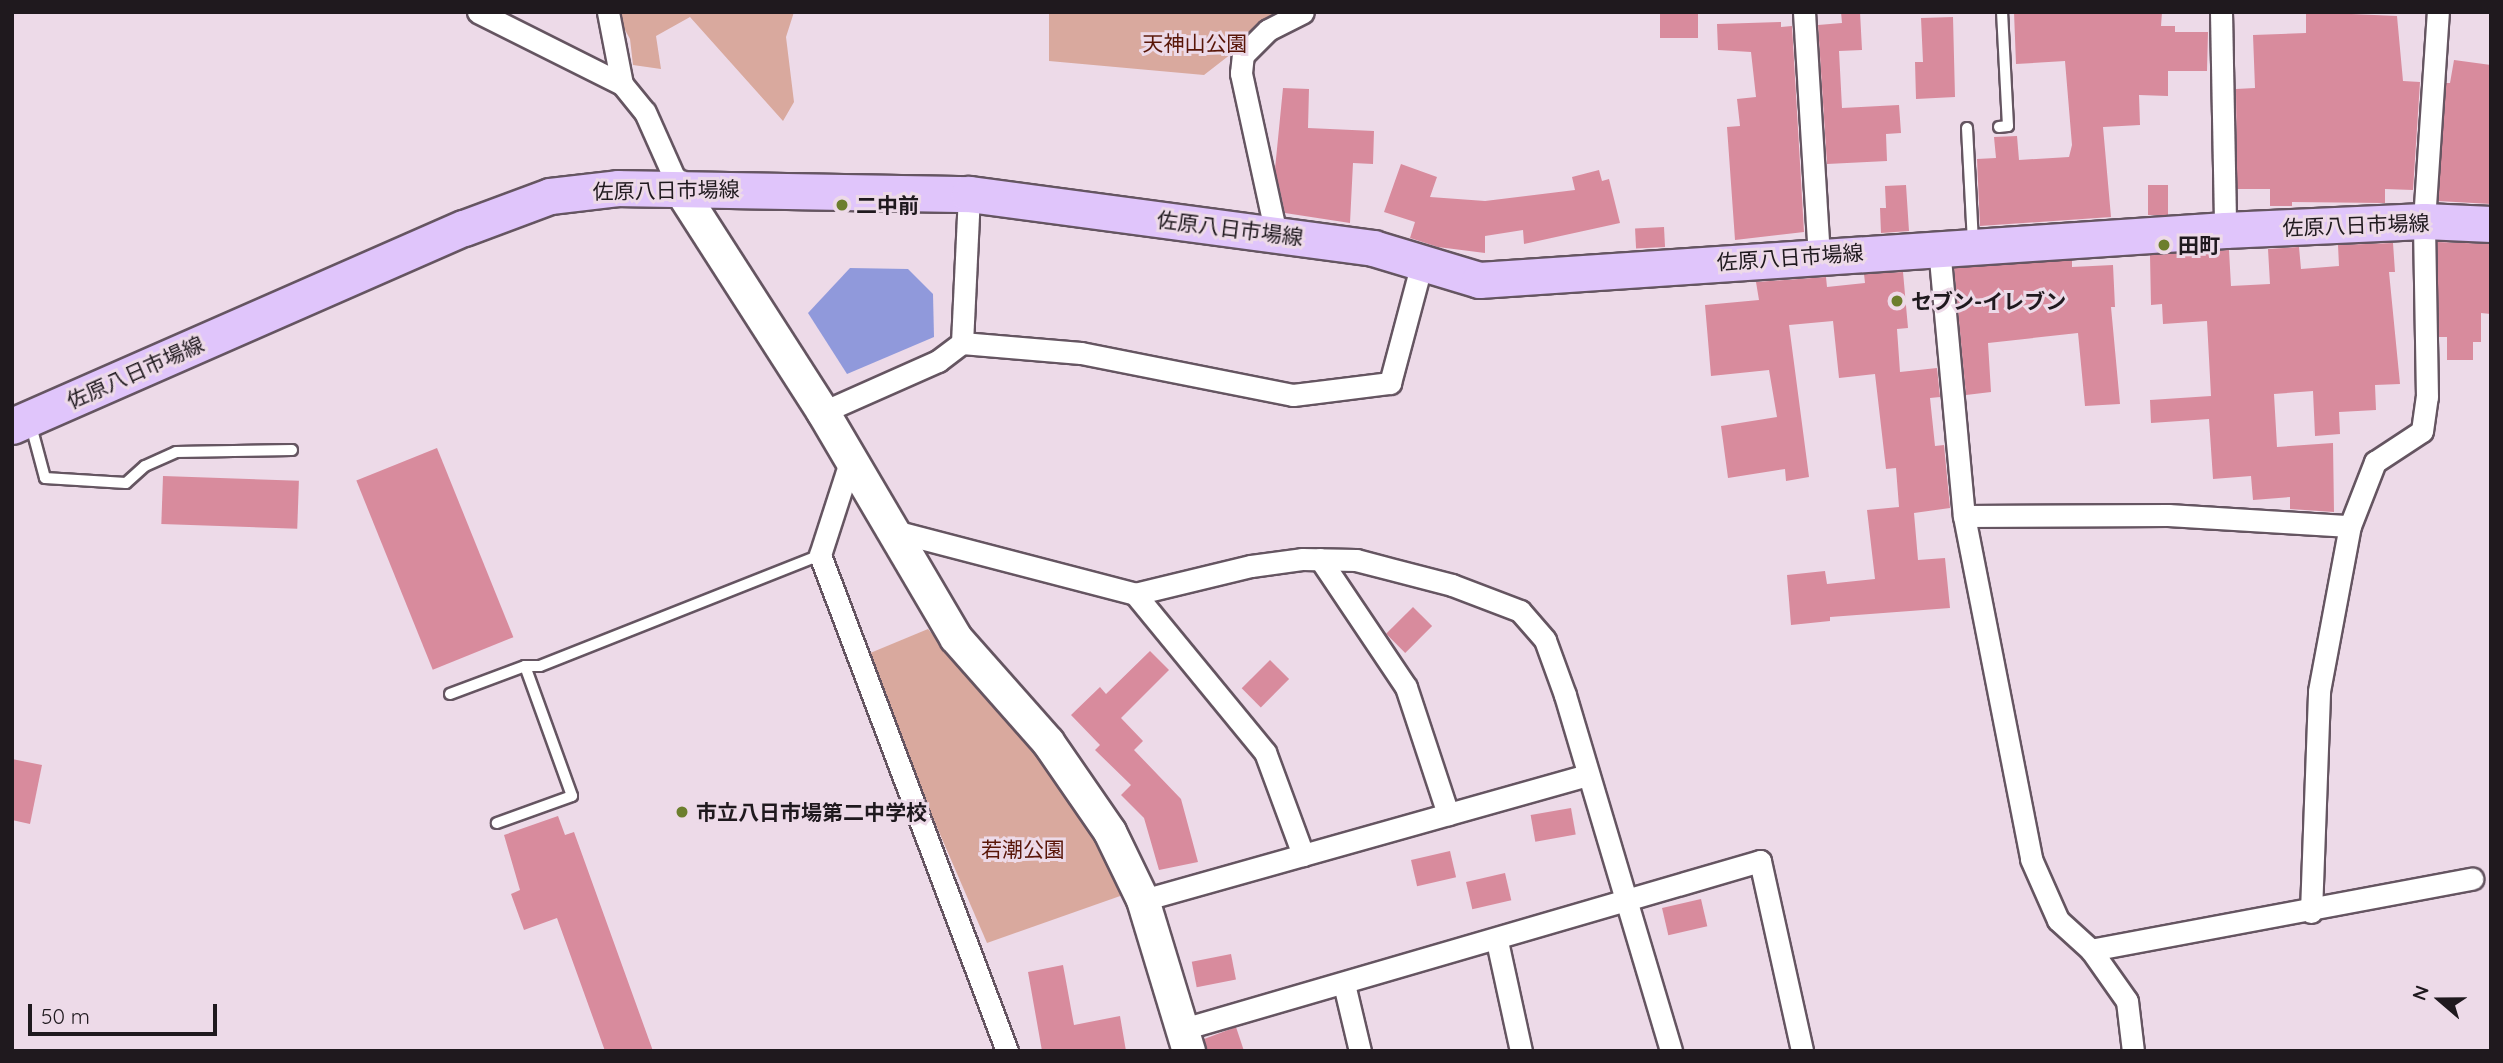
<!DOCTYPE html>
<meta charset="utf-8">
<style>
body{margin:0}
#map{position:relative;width:2503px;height:1063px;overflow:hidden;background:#eddae8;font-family:Quicksand,"Noto Sans JP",sans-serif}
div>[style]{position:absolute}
.green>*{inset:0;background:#d9a99e}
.water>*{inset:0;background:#9099db}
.building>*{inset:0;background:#d88b9d;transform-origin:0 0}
.roads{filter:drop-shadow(2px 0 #655561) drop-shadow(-2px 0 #655561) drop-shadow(0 2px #655561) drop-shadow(0 -2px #655561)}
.lane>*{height:10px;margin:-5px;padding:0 5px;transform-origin:5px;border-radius:5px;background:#fff}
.street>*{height:21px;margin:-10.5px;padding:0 10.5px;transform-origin:10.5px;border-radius:10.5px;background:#fff}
.secondary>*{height:32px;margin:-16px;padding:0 16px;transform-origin:16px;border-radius:16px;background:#fff}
.primary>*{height:35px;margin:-17.5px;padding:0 17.5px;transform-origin:17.5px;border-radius:17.5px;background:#e0c5fb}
.dots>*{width:19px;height:19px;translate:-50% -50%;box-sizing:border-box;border:4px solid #eddae8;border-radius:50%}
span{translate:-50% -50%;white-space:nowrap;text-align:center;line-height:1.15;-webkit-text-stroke:6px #eddae8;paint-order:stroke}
.park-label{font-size:21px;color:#591608}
.street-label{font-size:21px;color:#1f191e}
.poi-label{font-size:21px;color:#1f191e;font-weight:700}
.left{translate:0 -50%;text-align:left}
.frame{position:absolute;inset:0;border:14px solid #1f191e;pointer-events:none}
.north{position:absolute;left:2405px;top:965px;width:70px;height:70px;-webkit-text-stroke:5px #eddae8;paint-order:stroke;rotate:290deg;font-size:19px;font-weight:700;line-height:28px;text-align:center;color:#1f191e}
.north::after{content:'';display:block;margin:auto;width:24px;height:32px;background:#1f191e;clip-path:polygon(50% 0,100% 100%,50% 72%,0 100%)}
.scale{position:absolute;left:28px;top:1004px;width:189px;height:32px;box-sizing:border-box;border:4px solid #1f191e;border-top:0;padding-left:9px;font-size:21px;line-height:24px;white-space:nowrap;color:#1f191e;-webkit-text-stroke:5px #eddae8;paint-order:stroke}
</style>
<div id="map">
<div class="green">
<div style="clip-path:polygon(615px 12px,794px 12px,786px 37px,794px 102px,783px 121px,690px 17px,656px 36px,661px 69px,633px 65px,630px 39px)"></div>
<div style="clip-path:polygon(1049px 12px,1294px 12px,1267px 26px,1204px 75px,1049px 61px)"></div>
<div style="clip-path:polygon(928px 629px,1083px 809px,1123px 895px,987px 943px,863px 656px)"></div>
</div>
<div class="water">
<div style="clip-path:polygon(850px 268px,908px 269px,933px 294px,934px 337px,847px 374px,808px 313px)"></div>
</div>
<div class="building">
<div style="left:1660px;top:12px;width:38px;height:26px"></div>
<div style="clip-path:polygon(1841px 12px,1860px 12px,1862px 50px,1839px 51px,1842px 108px,1899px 105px,1901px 133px,1886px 134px,1887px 161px,1827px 164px,1818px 25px,1842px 23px)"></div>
<div style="clip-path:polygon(2014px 12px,2162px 12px,2161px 26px,2175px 26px,2175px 32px,2208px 32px,2207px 71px,2168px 71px,2168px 96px,2139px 95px,2140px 125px,2103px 127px,2111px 217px,1980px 226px,1977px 159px,1996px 158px,1994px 137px,2017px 136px,2019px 160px,2069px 157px,2072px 145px,2065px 61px,2016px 64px)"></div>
<div style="clip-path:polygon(2306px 12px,2397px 16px,2403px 81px,2420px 82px,2413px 190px,2385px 189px,2385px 203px,2292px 202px,2292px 206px,2270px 206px,2270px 189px,2237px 189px,2236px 89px,2255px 88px,2253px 35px,2306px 33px)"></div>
<div style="clip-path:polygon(1953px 17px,1955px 97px,1916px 99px,1915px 62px,1923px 62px,1921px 18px)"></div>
<div style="clip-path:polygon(1781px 22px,1781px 27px,1792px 26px,1804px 232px,1735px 240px,1727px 127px,1740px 126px,1737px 99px,1756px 97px,1751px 52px,1718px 50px,1717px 24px)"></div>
<div style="clip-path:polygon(2454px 60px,2491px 65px,2491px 204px,2438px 201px,2446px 83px,2450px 83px)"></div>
<div style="clip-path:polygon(1283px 88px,1309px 89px,1308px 128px,1374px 131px,1373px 164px,1353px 163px,1350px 223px,1285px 213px,1275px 169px)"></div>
<div style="clip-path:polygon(1401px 164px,1437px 177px,1430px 197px,1485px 201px,1575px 190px,1572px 177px,1599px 170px,1602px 181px,1609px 179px,1620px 223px,1524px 244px,1523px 230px,1485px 236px,1485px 253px,1438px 247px,1410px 238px,1415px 222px,1384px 212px)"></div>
<div style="clip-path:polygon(1906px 185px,1909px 231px,1881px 233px,1880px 208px,1886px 208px,1885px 186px)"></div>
<div style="left:2148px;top:185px;width:20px;height:30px"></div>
<div style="left:1664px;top:227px;width:20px;height:29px;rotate:87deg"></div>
<div style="clip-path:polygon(2437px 242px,2491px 244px,2491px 314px,2481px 313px,2481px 342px,2473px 342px,2473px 360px,2447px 360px,2447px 337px,2439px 337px)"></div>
<div style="clip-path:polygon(2393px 243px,2395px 272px,2389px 272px,2400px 384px,2375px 385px,2376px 410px,2339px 412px,2340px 434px,2315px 436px,2313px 391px,2274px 394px,2277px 447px,2333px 443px,2334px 512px,2290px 509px,2290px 497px,2253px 500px,2251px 476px,2213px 479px,2209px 419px,2151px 423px,2150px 400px,2211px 396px,2207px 321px,2163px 324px,2162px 304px,2151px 305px,2150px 255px,2229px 250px,2231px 286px,2270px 284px,2268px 249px,2299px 247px,2301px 269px,2339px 266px,2338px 245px)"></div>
<div style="clip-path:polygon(2072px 260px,2072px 267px,2113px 265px,2115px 307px,2111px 307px,2120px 404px,2085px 406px,2078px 333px,1988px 343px,1991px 392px,1966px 395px,1954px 268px)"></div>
<div style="clip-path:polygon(1903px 272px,1908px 328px,1897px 329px,1900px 372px,1937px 368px,1940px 397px,1930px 398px,1935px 446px,1944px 445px,1950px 508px,1914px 513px,1918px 560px,1945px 558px,1950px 608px,1830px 617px,1830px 621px,1791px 625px,1787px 575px,1825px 571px,1827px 584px,1875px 579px,1867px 510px,1899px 507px,1896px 468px,1886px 469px,1875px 374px,1839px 378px,1833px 321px,1789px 325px,1809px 477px,1786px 481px,1785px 469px,1728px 478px,1721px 426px,1777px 417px,1769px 370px,1711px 376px,1705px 305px,1759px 300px,1756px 282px,1826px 277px,1827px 287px,1865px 283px,1864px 274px)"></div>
<div style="left:437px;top:448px;width:204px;height:87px;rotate:68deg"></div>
<div style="left:163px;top:476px;width:136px;height:48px;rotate:2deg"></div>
<div style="left:1413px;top:607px;width:27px;height:38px;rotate:45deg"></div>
<div style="clip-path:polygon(1150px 651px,1169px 670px,1121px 718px,1143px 741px,1134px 750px,1181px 799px,1198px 862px,1159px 870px,1144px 818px,1121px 795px,1131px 785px,1095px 750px,1100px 745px,1071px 715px,1100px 687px,1106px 694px)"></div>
<div style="left:1270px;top:660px;width:27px;height:40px;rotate:45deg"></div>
<div style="clip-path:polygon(12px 759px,42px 765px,30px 824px,12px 820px)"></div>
<div style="left:1571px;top:808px;width:27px;height:41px;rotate:80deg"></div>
<div style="clip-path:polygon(558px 816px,565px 835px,574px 832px,653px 1051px,605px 1051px,557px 918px,524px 930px,511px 894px,520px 890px,504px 835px)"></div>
<div style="left:1450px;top:851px;width:27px;height:40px;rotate:77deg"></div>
<div style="left:1505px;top:873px;width:28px;height:40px;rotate:77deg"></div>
<div style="left:1701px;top:899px;width:28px;height:40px;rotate:77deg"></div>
<div style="left:1231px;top:954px;width:26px;height:40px;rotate:79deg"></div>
<div style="clip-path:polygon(1063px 965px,1074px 1025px,1120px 1016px,1126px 1051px,1042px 1051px,1028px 972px)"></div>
<div style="clip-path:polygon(1236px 1027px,1244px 1051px,1207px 1051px,1204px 1039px)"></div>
</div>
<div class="roads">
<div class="lane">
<div style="left:1999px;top:127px;width:9px;rotate:-6deg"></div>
<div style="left:2008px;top:126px;width:114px;rotate:-93deg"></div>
<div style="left:1967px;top:128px;width:113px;rotate:87deg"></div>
<div style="left:30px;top:422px;width:58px;rotate:75deg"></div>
<div style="left:45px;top:478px;width:81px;rotate:3.5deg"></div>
<div style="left:126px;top:483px;width:25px;rotate:-42deg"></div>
<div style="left:145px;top:466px;width:34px;rotate:-24deg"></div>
<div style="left:176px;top:452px;width:116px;rotate:-1deg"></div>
<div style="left:525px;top:666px;width:15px"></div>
<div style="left:540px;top:666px;width:301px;rotate:-21.6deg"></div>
<div style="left:450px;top:694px;width:80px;rotate:-20.5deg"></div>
<div style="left:525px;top:666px;width:138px;rotate:70.1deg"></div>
<div style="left:572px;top:796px;width:80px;rotate:160.2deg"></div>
</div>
<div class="street">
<div style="left:478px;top:12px;width:161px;rotate:26.6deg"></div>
<div style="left:608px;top:12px;width:73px;rotate:79deg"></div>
<div style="left:622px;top:84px;width:36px;rotate:51deg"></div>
<div style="left:645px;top:112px;width:81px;rotate:66deg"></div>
<div style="left:1804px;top:12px;width:242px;rotate:86.5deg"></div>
<div style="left:2221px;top:12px;width:218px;rotate:88.9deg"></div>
<div style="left:1276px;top:234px;width:165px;rotate:-102.3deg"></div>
<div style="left:1241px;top:73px;width:18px;rotate:-84deg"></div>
<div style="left:1243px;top:55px;width:35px;rotate:-45deg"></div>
<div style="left:1268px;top:30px;width:39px;rotate:-27deg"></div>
<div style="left:1939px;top:248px;width:269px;rotate:84.7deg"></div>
<div style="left:1964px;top:516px;width:349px;rotate:78.9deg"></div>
<div style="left:2031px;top:859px;width:67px;rotate:66.1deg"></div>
<div style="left:2058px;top:920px;width:45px;rotate:42.3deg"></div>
<div style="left:2091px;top:950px;width:62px;rotate:54.8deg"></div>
<div style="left:2127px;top:1001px;width:50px;rotate:83.2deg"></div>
<div style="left:962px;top:343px;width:149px;rotate:-87.3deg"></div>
<div style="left:823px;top:412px;width:126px;rotate:-23.9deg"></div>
<div style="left:938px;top:361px;width:30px;rotate:-37deg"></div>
<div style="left:962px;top:343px;width:119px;rotate:4.8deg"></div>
<div style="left:1081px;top:353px;width:216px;rotate:11.2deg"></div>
<div style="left:1293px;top:395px;width:98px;rotate:-7.1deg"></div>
<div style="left:1390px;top:383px;width:124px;rotate:-75.1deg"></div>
<div style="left:850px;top:462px;width:98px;rotate:107.9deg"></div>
<div style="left:820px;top:555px;width:530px;rotate:69.34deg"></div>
<div style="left:1964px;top:516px;width:204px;rotate:-0.3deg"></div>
<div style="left:2168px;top:515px;width:182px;rotate:3.5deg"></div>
<div style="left:894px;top:531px;width:249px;rotate:14.6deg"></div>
<div style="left:1135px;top:594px;width:119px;rotate:-13.6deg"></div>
<div style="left:1251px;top:566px;width:51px;rotate:-7.8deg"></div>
<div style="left:1302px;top:559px;width:54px;rotate:1.1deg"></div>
<div style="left:1356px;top:560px;width:99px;rotate:14.6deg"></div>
<div style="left:1452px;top:585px;width:73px;rotate:20.9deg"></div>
<div style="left:1520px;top:611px;width:38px;rotate:49deg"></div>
<div style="left:1545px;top:640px;width:59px;rotate:70deg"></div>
<div style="left:1565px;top:695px;width:371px;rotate:73.4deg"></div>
<div style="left:1320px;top:559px;width:154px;rotate:56.1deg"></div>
<div style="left:1406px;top:687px;width:134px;rotate:71.7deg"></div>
<div style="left:1135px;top:594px;width:205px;rotate:50.6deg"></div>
<div style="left:1265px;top:752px;width:110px;rotate:69.7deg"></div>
<div style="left:1143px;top:900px;width:462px;rotate:-15.7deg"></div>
<div style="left:2311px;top:912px;width:221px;rotate:-87.9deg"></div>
<div style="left:2319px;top:691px;width:168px;rotate:-79.4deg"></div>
<div style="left:2350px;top:526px;width:69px;rotate:-68.7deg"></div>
<div style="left:2375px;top:462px;width:56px;rotate:-33.4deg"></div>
<div style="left:2422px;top:431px;width:34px;rotate:-82deg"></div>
<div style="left:2427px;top:397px;width:176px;rotate:-91deg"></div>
<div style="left:2424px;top:221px;width:209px;rotate:-86.2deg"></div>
<div style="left:1497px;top:941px;width:113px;rotate:77.7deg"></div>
<div style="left:2091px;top:950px;width:388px;rotate:-10.6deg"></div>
<div style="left:1344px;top:984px;width:69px;rotate:76.6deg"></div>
<div style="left:1183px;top:1029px;width:601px;rotate:-16.23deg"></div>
<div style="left:1760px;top:861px;width:195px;rotate:77.5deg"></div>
</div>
<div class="secondary">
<div style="left:678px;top:186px;width:269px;rotate:57.3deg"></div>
<div style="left:823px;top:412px;width:262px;rotate:59.5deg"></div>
<div style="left:956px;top:638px;width:139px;rotate:48.5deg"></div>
<div style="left:1048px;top:742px;width:109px;rotate:55.4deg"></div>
<div style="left:1110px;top:832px;width:76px;rotate:64.1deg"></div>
<div style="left:1143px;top:900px;width:158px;rotate:73.1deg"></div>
</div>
<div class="primary">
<div style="left:12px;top:426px;width:493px;rotate:-23.7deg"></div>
<div style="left:464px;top:228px;width:92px;rotate:-20.4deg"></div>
<div style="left:550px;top:196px;width:68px;rotate:-6.7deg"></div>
<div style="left:618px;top:188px;width:351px;rotate:1deg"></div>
<div style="left:969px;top:194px;width:408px;rotate:7.6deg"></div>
<div style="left:1373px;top:248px;width:111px;rotate:16.8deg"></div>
<div style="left:1479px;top:280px;width:748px;rotate:-3.83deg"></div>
<div style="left:2225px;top:230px;width:199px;rotate:-2.6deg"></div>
<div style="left:2424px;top:221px;width:67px;rotate:2.6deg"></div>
</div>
</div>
<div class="dots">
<div style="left:842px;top:205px;background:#6c7e2d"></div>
<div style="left:2164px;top:245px;background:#6c7e2d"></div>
<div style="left:1897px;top:301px;background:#6c7e2d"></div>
<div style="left:682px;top:812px;background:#6c7e2d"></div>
</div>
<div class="park-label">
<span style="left:1195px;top:43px">天神山公園</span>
<span style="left:1023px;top:849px">若潮公園</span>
</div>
<div class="street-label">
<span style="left:666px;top:190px;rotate:-1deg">佐原八日市場線</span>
<span style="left:2356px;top:225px;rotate:-2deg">佐原八日市場線</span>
<span style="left:1230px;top:228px;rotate:7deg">佐原八日市場線</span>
<span style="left:1790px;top:257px;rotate:-4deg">佐原八日市場線</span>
<span style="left:135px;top:372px;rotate:-24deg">佐原八日市場線</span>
</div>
<div class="poi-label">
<span class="left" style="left:856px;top:205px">二中前</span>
<span class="left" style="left:2178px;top:245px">田町</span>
<span class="left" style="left:1911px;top:301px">セブン-イレブン</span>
<span class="left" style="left:696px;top:812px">市立八日市場第二中学校</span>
</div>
<div class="frame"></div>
<div class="north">N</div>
<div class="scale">50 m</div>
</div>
